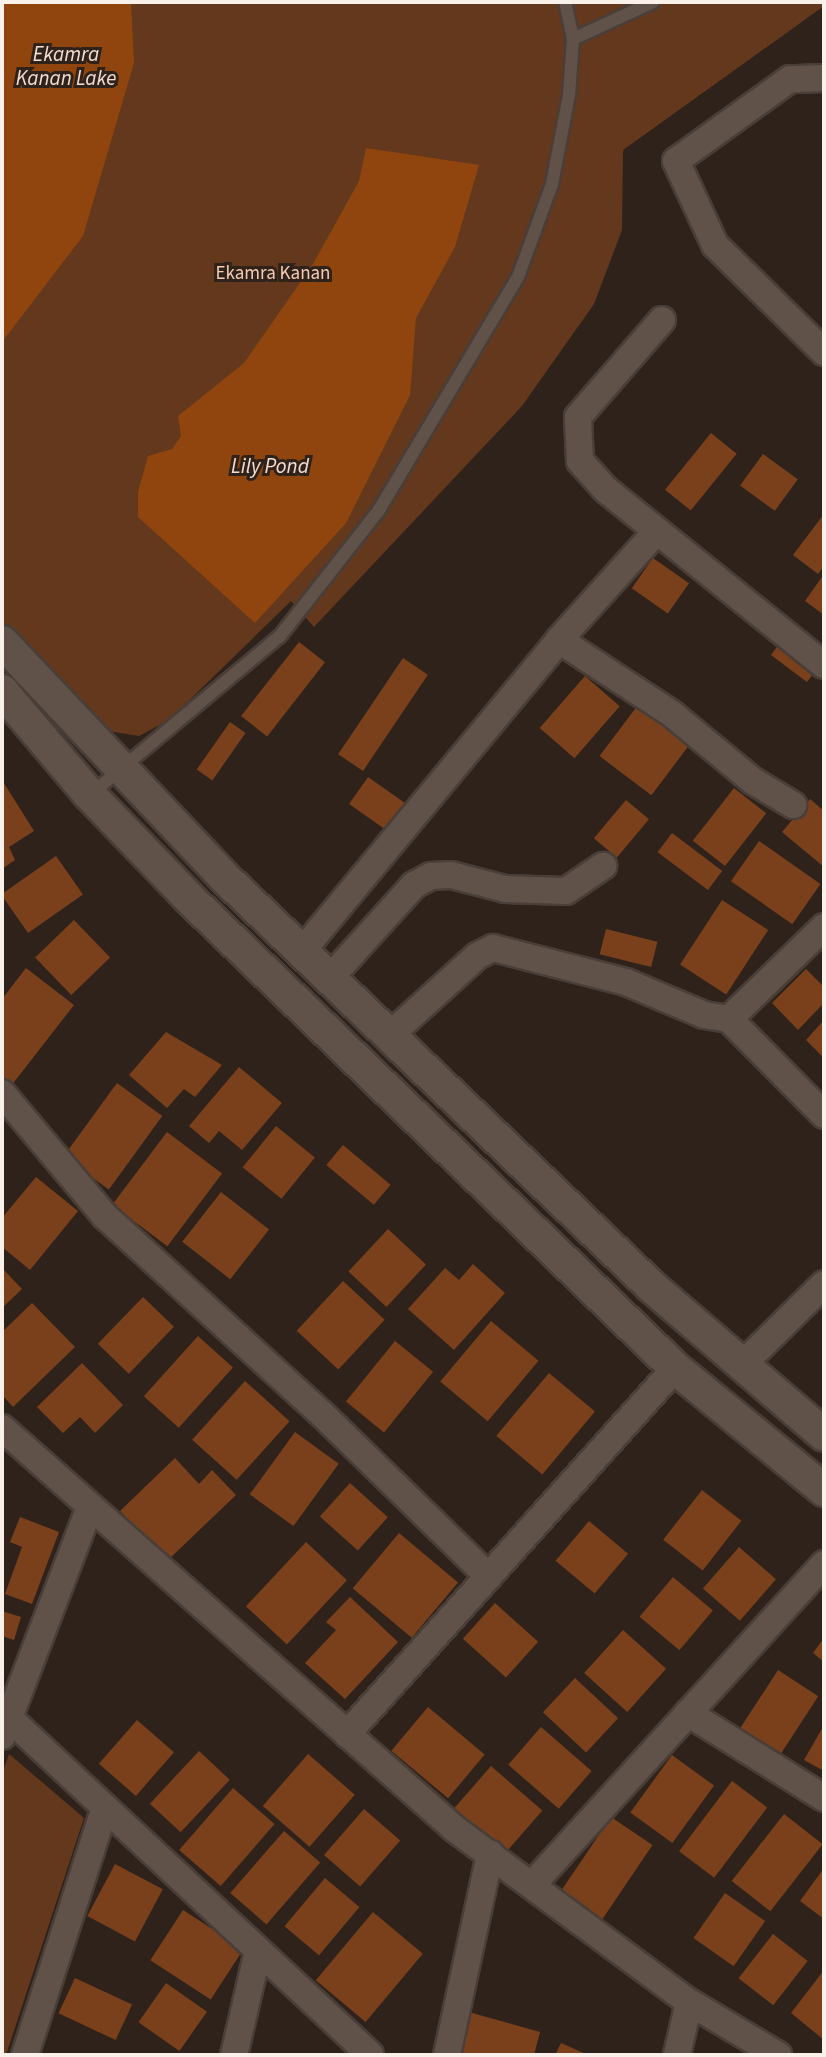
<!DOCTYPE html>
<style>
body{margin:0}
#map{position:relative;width:826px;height:2057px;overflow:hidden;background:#2f221a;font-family:"Source Sans 3",sans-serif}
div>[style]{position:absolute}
.green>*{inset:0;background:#64381d}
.water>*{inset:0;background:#8f450d}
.building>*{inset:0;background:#7a401b;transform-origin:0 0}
.roads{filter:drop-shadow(2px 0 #493e38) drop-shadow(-2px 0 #493e38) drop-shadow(0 2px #493e38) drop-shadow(0 -2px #493e38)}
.service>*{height:12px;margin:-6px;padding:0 6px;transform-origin:6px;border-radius:6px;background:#615249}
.minor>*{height:26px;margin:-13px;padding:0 13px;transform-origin:13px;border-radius:13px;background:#615249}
.tertiary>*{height:32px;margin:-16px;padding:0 16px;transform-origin:16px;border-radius:16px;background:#615249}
span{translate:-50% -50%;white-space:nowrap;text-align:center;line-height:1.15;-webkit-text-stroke:6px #2f221a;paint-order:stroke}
.park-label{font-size:19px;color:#f7cbb3}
.water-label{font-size:21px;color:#f4ddd1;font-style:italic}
.frame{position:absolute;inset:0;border:4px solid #faf1eb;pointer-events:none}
</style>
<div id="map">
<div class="green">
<div style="clip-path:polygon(2px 2px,824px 2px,824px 6px,623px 150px,622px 230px,594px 304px,522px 406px,314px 627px,291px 601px,169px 720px,139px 736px,114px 732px,84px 719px,2px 655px)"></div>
<div style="clip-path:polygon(9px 1754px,84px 1818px,6px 2055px,2px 2055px,2px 1774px)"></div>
</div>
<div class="water">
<div style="clip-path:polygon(2px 2px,131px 2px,134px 63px,83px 236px,2px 342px)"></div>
<div style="clip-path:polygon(366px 148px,479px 165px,455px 247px,416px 318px,410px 395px,346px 523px,255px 623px,138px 517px,138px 492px,148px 456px,172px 449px,181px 436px,178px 416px,244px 363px,313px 264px,359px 181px)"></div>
</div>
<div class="building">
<div style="left:711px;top:433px;width:33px;height:73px;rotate:39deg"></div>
<div style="left:763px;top:454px;width:43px;height:39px;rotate:36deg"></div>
<div style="clip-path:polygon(824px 514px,824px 566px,818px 574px,793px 555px)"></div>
<div style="left:653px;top:558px;width:44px;height:37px;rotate:35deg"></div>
<div style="clip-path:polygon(824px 574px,824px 615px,805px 601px)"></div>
<div style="left:299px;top:642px;width:33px;height:94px;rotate:38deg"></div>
<div style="left:780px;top:643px;width:45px;height:15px;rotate:37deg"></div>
<div style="left:403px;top:658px;width:30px;height:116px;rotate:34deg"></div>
<div style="left:585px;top:676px;width:46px;height:69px;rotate:41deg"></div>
<div style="left:638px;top:705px;width:65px;height:64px;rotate:37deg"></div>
<div style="left:230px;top:722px;width:19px;height:58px;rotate:35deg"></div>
<div style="left:368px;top:777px;width:50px;height:33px;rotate:35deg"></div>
<div style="clip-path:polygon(2px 780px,34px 831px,9px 847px,15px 860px,2px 869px)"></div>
<div style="left:734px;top:788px;width:41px;height:67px;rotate:38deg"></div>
<div style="clip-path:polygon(810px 799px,824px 811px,824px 867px,782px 832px)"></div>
<div style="left:626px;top:800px;width:30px;height:50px;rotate:40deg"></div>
<div style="left:672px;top:833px;width:63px;height:24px;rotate:37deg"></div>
<div style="left:759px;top:841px;width:75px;height:49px;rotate:35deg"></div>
<div style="left:56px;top:856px;width:47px;height:67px;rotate:55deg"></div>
<div style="left:722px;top:900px;width:55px;height:77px;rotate:33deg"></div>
<div style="left:74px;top:920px;width:52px;height:54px;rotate:46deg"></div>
<div style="left:606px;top:929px;width:53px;height:26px;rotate:14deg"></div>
<div style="clip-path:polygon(26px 968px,74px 1005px,11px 1086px,2px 1079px,2px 999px)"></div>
<div style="clip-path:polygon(806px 969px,824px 987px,824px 1003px,798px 1030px,772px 1003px)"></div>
<div style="clip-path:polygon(824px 1020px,824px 1058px,806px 1040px)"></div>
<div style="clip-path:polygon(166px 1032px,222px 1065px,195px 1097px,184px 1089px,167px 1108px,129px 1075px)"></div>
<div style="clip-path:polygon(239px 1067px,282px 1103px,242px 1150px,219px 1131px,209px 1143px,189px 1126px)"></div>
<div style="left:117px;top:1083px;width:56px;height:91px;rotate:36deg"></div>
<div style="left:276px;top:1126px;width:50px;height:53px;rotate:39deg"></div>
<div style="left:167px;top:1132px;width:69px;height:91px;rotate:37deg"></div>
<div style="left:343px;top:1145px;width:62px;height:26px;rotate:40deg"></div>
<div style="clip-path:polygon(36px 1177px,78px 1211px,30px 1270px,2px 1247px,2px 1218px)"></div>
<div style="left:221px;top:1192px;width:61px;height:63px;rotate:38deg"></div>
<div style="left:388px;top:1229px;width:52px;height:58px;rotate:43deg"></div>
<div style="clip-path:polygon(473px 1264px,505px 1293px,454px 1350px,408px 1309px,445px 1268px,459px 1280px)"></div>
<div style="clip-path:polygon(2px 1268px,22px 1289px,2px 1308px)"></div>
<div style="left:343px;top:1281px;width:57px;height:68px;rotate:43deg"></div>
<div style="left:143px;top:1297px;width:43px;height:65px;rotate:44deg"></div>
<div style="clip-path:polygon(32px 1303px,75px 1347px,13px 1407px,2px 1395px,2px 1332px)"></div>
<div style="left:491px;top:1321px;width:62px;height:79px;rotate:40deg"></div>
<div style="left:198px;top:1336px;width:47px;height:81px;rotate:42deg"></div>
<div style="left:395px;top:1341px;width:49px;height:78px;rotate:39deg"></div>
<div style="clip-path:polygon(82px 1363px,123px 1405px,95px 1433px,80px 1417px,63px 1433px,37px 1407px)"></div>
<div style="left:549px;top:1373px;width:60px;height:82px;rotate:40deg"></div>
<div style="left:245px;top:1381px;width:60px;height:79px;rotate:42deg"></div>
<div style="left:295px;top:1432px;width:54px;height:77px;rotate:36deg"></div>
<div style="clip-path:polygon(175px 1458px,199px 1484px,212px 1470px,236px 1495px,167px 1561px,120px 1511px)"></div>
<div style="left:350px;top:1483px;width:51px;height:45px;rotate:42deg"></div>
<div style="left:702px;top:1490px;width:50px;height:63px;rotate:38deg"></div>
<div style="clip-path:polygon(20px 1517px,59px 1532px,32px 1604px,5px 1594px,22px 1547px,10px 1542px)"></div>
<div style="left:589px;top:1521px;width:51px;height:52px;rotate:40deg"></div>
<div style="left:399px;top:1533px;width:77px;height:72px;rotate:40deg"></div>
<div style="left:306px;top:1542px;width:56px;height:88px;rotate:43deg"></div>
<div style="left:739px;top:1547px;width:49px;height:55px;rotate:41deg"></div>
<div style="left:673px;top:1577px;width:52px;height:52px;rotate:40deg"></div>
<div style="clip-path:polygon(350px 1597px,398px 1642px,345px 1699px,305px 1663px,336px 1630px,326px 1622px)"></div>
<div style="left:495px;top:1603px;width:58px;height:48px;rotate:42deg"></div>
<div style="clip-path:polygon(2px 1611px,21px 1617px,14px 1640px,2px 1636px)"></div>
<div style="left:623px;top:1630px;width:58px;height:58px;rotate:42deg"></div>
<div style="clip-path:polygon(824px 1638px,824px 1662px,813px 1653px)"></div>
<div style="left:778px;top:1670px;width:48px;height:69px;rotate:33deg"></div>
<div style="left:575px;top:1678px;width:59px;height:47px;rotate:43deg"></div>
<div style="left:428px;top:1707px;width:74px;height:57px;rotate:40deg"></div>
<div style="left:137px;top:1720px;width:49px;height:58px;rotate:41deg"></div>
<div style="clip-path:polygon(824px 1725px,824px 1771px,804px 1760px)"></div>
<div style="left:541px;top:1727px;width:67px;height:50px;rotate:41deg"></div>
<div style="left:199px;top:1751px;width:42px;height:72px;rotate:43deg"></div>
<div style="left:308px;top:1754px;width:62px;height:69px;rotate:41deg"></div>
<div style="left:672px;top:1755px;width:52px;height:71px;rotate:36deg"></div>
<div style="left:491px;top:1766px;width:68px;height:57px;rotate:41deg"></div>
<div style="left:732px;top:1781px;width:44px;height:88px;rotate:37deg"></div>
<div style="left:233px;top:1788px;width:55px;height:82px;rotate:41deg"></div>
<div style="left:364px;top:1809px;width:48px;height:61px;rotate:41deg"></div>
<div style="left:784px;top:1814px;width:49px;height:85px;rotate:38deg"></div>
<div style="left:611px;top:1817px;width:50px;height:90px;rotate:34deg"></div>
<div style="left:284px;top:1831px;width:48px;height:82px;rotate:41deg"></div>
<div style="left:115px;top:1864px;width:54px;height:59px;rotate:28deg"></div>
<div style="clip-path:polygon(824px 1868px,824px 1919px,800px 1901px)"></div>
<div style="left:325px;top:1878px;width:45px;height:63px;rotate:40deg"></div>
<div style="left:725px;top:1893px;width:49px;height:55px;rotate:35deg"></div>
<div style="left:183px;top:1910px;width:72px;height:60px;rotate:33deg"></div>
<div style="left:373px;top:1912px;width:65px;height:89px;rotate:40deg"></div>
<div style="left:773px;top:1934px;width:44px;height:56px;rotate:38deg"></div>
<div style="clip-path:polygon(824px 1970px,824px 2040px,791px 2013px)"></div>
<div style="left:75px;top:1978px;width:63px;height:39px;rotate:25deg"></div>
<div style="left:166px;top:1983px;width:50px;height:48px;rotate:35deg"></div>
<div style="clip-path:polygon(465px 2011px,540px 2032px,534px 2055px,453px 2053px)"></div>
<div style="clip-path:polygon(561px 2043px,588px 2055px,555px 2055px)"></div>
</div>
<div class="roads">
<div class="service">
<div style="left:573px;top:39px;width:88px;rotate:-24.8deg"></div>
<div style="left:91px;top:794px;width:246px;rotate:-39.9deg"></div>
<div style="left:280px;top:636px;width:160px;rotate:-51.8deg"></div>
<div style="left:379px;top:510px;width:271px;rotate:-59.2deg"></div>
<div style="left:518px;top:277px;width:99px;rotate:-69.9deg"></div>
<div style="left:552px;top:184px;width:91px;rotate:-79.2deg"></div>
<div style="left:569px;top:95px;width:56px;rotate:-85.9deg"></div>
<div style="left:573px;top:39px;width:38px;rotate:-102deg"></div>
</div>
<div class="minor">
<div style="left:824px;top:78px;width:34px;rotate:178deg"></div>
<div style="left:790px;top:79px;width:140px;rotate:144.3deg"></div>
<div style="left:676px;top:161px;width:93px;rotate:65.1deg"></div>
<div style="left:715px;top:245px;width:153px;rotate:44.5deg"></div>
<div style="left:662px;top:320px;width:128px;rotate:130.9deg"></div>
<div style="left:578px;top:417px;width:44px;rotate:87.4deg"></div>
<div style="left:580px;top:461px;width:38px;rotate:48deg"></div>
<div style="left:605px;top:489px;width:281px;rotate:38.8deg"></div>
<div style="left:657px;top:531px;width:147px;rotate:132deg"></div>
<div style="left:559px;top:640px;width:135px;rotate:33.2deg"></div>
<div style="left:672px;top:714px;width:105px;rotate:39.6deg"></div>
<div style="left:753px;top:781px;width:47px;rotate:31deg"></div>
<div style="left:824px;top:927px;width:132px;rotate:135.9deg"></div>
<div style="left:729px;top:1019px;width:135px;rotate:45.3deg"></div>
<div style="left:302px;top:951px;width:403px;rotate:-50.4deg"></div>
<div style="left:330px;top:978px;width:125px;rotate:-47.9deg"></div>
<div style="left:414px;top:885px;width:19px;rotate:-28deg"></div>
<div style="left:431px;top:876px;width:20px;rotate:-3deg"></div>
<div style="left:451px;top:875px;width:56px;rotate:14.5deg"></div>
<div style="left:505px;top:889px;width:61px;rotate:1.9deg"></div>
<div style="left:566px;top:891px;width:45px;rotate:-34deg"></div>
<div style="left:390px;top:1035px;width:118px;rotate:-42.2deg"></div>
<div style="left:477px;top:956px;width:18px;rotate:-27deg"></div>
<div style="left:493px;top:948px;width:137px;rotate:14.3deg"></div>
<div style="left:626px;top:982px;width:85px;rotate:22.9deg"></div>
<div style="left:704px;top:1015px;width:25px;rotate:9deg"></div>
<div style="left:2px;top:1093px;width:160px;rotate:50.1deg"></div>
<div style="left:105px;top:1216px;width:294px;rotate:42.4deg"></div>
<div style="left:322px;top:1414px;width:233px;rotate:44.3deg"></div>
<div style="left:742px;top:1365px;width:115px;rotate:-44.6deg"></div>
<div style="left:2px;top:1428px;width:605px;rotate:41.52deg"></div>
<div style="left:455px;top:1829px;width:291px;rotate:36.5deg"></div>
<div style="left:689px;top:2002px;width:104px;rotate:30.8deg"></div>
<div style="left:688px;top:1713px;width:160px;rotate:32deg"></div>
<div style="left:8px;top:1717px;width:495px;rotate:43deg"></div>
<div style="left:347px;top:1734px;width:491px;rotate:-48.1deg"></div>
<div style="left:2px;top:1736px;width:243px;rotate:-69deg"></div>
<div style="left:532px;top:1885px;width:434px;rotate:-47.7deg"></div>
<div style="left:25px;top:2055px;width:260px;rotate:-72.1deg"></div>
<div style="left:234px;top:2055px;width:107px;rotate:-77deg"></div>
<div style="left:447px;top:2055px;width:206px;rotate:-77.9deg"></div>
<div style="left:677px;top:2055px;width:54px;rotate:-77.2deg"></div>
</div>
<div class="tertiary">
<div style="left:2px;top:642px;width:322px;rotate:46.6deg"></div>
<div style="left:223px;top:876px;width:593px;rotate:43.77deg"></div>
<div style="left:651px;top:1286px;width:228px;rotate:40.7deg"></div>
<div style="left:2px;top:691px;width:136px;rotate:49.8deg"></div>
<div style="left:90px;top:795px;width:141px;rotate:46.1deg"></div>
<div style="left:188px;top:897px;width:678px;rotate:44.04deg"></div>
<div style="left:675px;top:1368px;width:193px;rotate:39.3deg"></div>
</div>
</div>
<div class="park-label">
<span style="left:273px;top:274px">Ekamra Kanan</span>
</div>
<div class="water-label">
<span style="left:66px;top:66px">Ekamra<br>Kanan Lake</span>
<span style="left:270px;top:466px">Lily Pond</span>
</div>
<div class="frame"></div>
</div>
